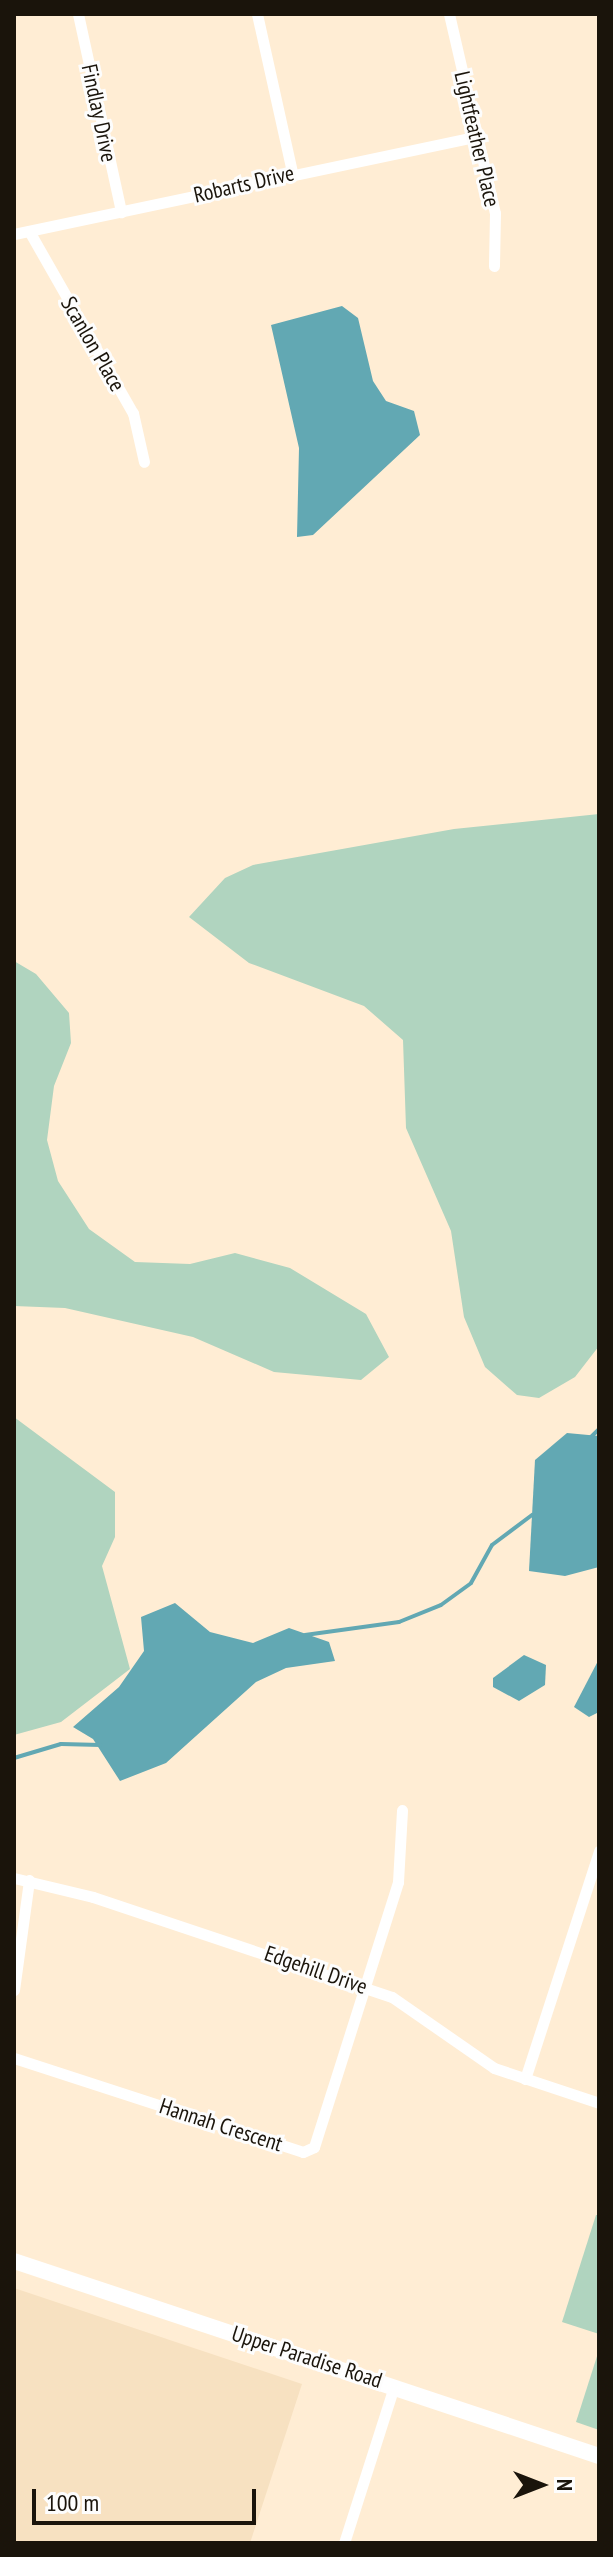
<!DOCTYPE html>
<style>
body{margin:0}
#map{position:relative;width:613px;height:2557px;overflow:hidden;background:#ffedd4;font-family:"PT Sans Narrow",sans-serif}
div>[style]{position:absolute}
.built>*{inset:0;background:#f7e1c1}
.green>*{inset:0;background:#b0d4bf}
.water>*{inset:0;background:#62a8b3}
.stream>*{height:4px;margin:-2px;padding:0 2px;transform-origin:2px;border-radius:2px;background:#62a8b3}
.street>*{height:11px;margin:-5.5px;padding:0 5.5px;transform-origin:5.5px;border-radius:5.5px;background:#fff}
.secondary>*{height:16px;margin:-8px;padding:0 8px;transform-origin:8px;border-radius:8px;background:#fff}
span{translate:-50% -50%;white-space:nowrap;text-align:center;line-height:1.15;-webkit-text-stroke:6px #fdfdfd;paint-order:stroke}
.street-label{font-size:22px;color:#1a140b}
.frame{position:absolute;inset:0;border:16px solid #1a140b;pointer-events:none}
.north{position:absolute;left:501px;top:2445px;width:80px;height:80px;-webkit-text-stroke:6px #fdfdfd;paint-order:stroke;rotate:90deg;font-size:22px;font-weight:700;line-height:32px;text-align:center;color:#1a140b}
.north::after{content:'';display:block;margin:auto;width:28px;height:36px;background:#1a140b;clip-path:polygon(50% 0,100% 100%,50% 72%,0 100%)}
.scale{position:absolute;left:32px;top:2489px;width:224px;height:36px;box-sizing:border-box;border:4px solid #1a140b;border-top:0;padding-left:10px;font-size:24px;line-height:28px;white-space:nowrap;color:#1a140b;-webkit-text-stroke:6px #fdfdfd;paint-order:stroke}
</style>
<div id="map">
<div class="built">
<div style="clip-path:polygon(14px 2288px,302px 2384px,250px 2543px,14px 2543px)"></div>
</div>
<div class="green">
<div style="clip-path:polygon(599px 814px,599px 1346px,575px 1377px,539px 1398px,517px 1395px,485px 1367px,464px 1317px,451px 1231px,406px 1128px,403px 1040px,364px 1006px,249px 963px,189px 917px,225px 878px,253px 865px,454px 829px)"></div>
<div style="clip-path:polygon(14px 961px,36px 974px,69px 1013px,71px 1043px,54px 1086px,47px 1140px,58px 1181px,89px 1229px,135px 1262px,190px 1264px,235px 1253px,290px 1268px,366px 1314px,389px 1357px,361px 1380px,274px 1372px,193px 1337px,65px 1308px,14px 1306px)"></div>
<div style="clip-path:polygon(14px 1417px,115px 1492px,115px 1537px,102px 1566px,130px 1669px,61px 1722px,14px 1735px)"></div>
<div style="clip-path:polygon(596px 2215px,599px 2215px,599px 2334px,562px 2322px)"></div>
<div style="clip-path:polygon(599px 2350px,599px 2430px,576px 2422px)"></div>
</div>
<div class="water">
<div style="clip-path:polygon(342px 306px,358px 318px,373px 381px,386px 401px,414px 411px,420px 435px,313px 535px,297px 537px,299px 448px,271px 325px)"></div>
<div style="clip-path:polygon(567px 1433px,599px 1436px,599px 1567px,565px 1576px,529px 1571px,535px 1460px)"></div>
<div style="clip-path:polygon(175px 1603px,210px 1632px,253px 1643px,289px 1628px,329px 1642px,335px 1661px,286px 1668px,256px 1682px,166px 1763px,120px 1781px,93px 1739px,73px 1727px,119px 1687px,144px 1651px,141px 1617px)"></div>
<div style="clip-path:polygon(524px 1655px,546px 1665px,545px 1685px,519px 1701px,493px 1687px,493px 1678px)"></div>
<div style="clip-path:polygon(599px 1659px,599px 1712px,589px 1717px,574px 1707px)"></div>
</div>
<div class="stream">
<div style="left:590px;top:1438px;width:13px;rotate:-45deg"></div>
<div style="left:305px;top:1635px;width:95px;rotate:-7.9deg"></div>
<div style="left:399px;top:1622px;width:45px;rotate:-22deg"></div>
<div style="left:441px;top:1605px;width:37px;rotate:-36deg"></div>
<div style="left:471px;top:1583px;width:43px;rotate:-61.1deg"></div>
<div style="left:492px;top:1545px;width:50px;rotate:-36.9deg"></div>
<div style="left:14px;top:1758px;width:49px;rotate:-16.6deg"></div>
<div style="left:61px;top:1744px;width:40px;rotate:1.4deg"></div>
</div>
<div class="street">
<div style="left:78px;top:14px;width:203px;rotate:77.7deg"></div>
<div style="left:257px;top:14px;width:162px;rotate:77.5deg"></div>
<div style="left:449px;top:14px;width:204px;rotate:77deg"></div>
<div style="left:495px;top:213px;width:53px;rotate:91.1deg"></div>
<div style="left:29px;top:231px;width:210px;rotate:60.3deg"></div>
<div style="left:133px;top:413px;width:50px;rotate:77.3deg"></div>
<div style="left:14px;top:234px;width:471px;rotate:-11.9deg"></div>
<div style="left:14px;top:1878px;width:81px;rotate:13.5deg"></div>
<div style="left:93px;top:1897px;width:315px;rotate:18.5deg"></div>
<div style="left:392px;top:1997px;width:124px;rotate:34.8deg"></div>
<div style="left:494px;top:2068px;width:111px;rotate:18.4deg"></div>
<div style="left:14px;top:1990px;width:111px;rotate:-82.2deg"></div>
<div style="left:14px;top:2058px;width:304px;rotate:18deg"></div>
<div style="left:303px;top:2152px;width:12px;rotate:-24deg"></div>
<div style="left:314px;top:2147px;width:278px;rotate:-72.4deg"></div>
<div style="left:398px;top:1882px;width:72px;rotate:-86.8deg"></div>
<div style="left:525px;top:2079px;width:240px;rotate:-72deg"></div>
<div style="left:344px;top:2543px;width:165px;rotate:-72.3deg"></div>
</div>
<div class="secondary">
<div style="left:14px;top:2261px;width:617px;rotate:18.43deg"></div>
</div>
<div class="street-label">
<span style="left:99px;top:113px;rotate:78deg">Findlay Drive</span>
<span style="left:477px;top:139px;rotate:77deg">Lightfeather Place</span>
<span style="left:244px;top:184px;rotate:-13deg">Robarts Drive</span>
<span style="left:93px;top:344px;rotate:60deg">Scanlon Place</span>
<span style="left:316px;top:1970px;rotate:19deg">Edgehill Drive</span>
<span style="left:221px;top:2125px;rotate:18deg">Hannah Crescent</span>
<span style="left:307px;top:2357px;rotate:18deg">Upper Paradise Road</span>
</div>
<div class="frame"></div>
<div class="north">N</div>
<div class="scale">100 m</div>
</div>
